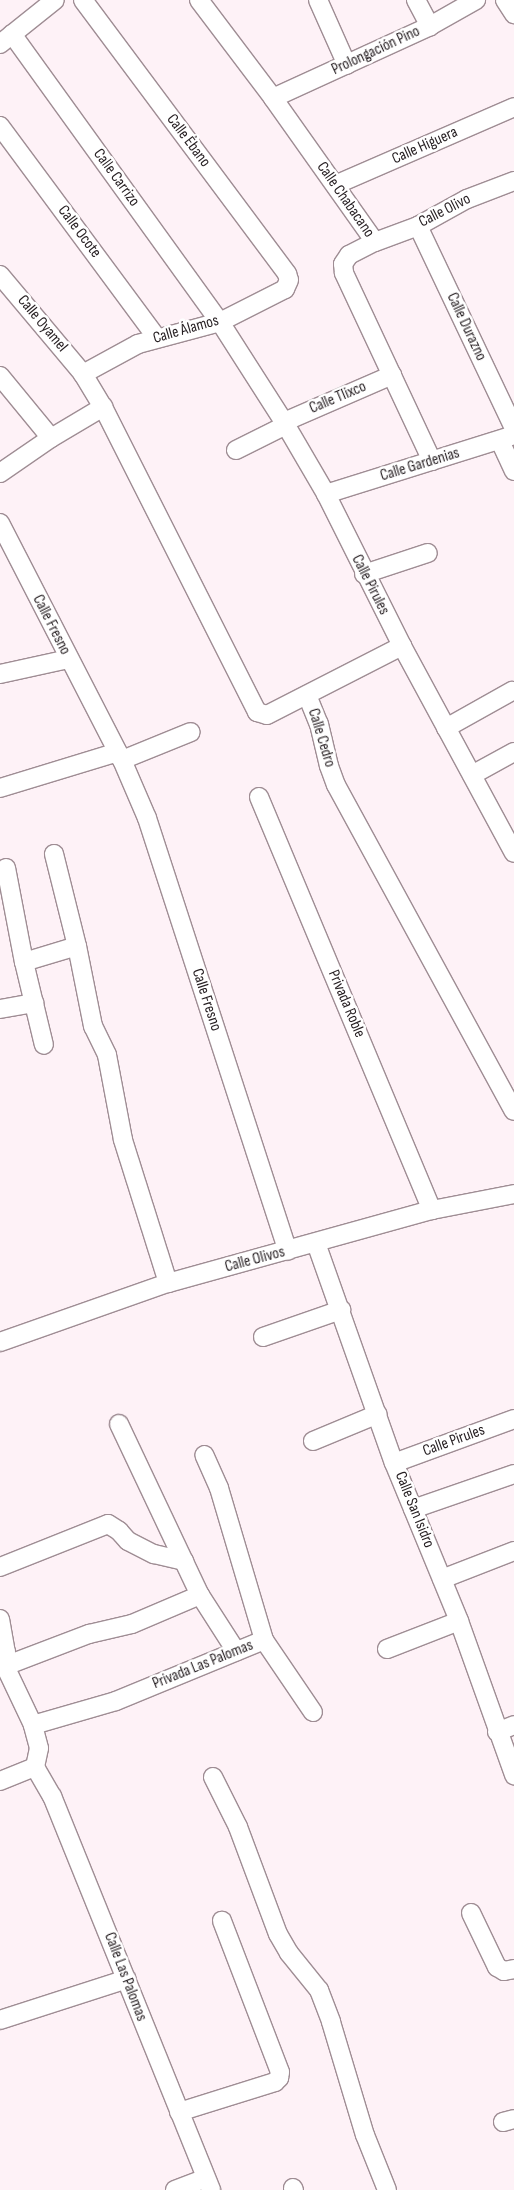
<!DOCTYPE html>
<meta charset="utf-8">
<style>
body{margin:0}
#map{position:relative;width:514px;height:2190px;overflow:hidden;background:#fef2f7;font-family:"Sofia Sans Condensed",sans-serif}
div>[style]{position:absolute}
.roads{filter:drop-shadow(1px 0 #9f8d94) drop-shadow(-1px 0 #9f8d94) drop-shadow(0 1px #9f8d94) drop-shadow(0 -1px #9f8d94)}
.minor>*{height:18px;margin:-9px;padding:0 9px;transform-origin:9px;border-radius:9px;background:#fff}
span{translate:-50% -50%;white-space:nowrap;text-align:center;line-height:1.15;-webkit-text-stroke:5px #fff;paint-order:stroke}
.street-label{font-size:16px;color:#251e21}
</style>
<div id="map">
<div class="roads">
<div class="minor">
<div style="left:83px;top:0;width:342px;rotate:53.3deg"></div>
<div style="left:287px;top:274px;width:6px;rotate:72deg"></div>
<div style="left:289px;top:280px;width:10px;rotate:114deg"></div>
<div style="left:285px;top:289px;width:73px;rotate:153.1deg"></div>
<div style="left:220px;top:322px;width:85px;rotate:165deg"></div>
<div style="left:138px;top:344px;width:63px;rotate:151.4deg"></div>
<div style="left:199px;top:0;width:123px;rotate:52.9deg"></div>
<div style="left:273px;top:98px;width:176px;rotate:54.7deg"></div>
<div style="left:318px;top:0;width:71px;rotate:66deg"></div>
<div style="left:416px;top:0;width:30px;rotate:62deg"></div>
<div style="left:505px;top:0;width:17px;rotate:57deg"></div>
<div style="left:12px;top:34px;width:355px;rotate:54.2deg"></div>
<div style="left:220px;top:322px;width:119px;rotate:57.4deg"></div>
<div style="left:284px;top:422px;width:83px;rotate:59.7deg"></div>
<div style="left:326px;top:494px;width:170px;rotate:63.4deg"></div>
<div style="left:402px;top:646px;width:235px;rotate:61.6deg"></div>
<div style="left:0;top:44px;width:70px;rotate:-38.7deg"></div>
<div style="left:273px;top:98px;width:173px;rotate:-24.6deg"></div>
<div style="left:430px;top:26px;width:53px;rotate:-29.5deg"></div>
<div style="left:0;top:126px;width:264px;rotate:53.5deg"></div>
<div style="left:335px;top:185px;width:195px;rotate:-23.5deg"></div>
<div style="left:418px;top:226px;width:224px;rotate:64.6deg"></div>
<div style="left:0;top:275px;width:129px;rotate:50deg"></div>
<div style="left:83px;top:374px;width:39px;rotate:59deg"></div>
<div style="left:103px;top:407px;width:342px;rotate:63.2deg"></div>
<div style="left:257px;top:712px;width:10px;rotate:17deg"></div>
<div style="left:267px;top:715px;width:152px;rotate:-27.1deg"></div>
<div style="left:0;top:376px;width:80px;rotate:50.6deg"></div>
<div style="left:284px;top:422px;width:118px;rotate:-23.5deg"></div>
<div style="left:500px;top:441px;width:33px;rotate:65deg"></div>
<div style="left:236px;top:450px;width:56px;rotate:-26.6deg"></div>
<div style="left:432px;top:461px;width:208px;rotate:-115.1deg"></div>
<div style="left:344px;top:273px;width:9px;rotate:-96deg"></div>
<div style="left:343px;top:264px;width:11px;rotate:-56deg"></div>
<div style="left:349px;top:255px;width:29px;rotate:-27deg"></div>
<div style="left:375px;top:242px;width:46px;rotate:-20.4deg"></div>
<div style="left:418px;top:226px;width:56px;rotate:-28.9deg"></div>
<div style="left:467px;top:199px;width:50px;rotate:-21deg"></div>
<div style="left:0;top:473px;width:62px;rotate:-34.5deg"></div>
<div style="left:51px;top:438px;width:61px;rotate:-30.8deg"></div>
<div style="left:326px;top:494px;width:197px;rotate:-17.4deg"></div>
<div style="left:0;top:523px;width:267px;rotate:62.8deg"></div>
<div style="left:122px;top:760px;width:63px;rotate:66.7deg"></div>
<div style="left:147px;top:818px;width:455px;rotate:72deg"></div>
<div style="left:364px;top:574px;width:67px;rotate:-18.2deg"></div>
<div style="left:0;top:674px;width:70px;rotate:-12.4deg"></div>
<div style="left:307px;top:695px;width:31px;rotate:68deg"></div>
<div style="left:319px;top:724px;width:43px;rotate:76.6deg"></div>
<div style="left:329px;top:766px;width:20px;rotate:70deg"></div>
<div style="left:336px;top:785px;width:371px;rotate:61.4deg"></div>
<div style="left:446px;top:728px;width:76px;rotate:-29.3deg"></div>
<div style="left:122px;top:760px;width:74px;rotate:-22.1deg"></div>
<div style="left:472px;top:775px;width:48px;rotate:-28.7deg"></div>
<div style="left:0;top:788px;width:123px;rotate:-17deg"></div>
<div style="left:259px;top:797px;width:448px;rotate:67.3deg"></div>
<div style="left:54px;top:854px;width:95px;rotate:76deg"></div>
<div style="left:77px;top:946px;width:82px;rotate:78.7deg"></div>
<div style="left:93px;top:1026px;width:32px;rotate:64deg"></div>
<div style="left:107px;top:1055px;width:86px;rotate:79.3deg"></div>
<div style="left:123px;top:1140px;width:150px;rotate:72.5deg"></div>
<div style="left:6px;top:868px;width:96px;rotate:79.2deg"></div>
<div style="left:24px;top:962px;width:85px;rotate:76.5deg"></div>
<div style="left:24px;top:962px;width:55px;rotate:-16.8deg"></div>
<div style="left:0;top:1009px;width:35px;rotate:-10deg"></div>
<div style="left:316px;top:1243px;width:233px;rotate:70.5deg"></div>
<div style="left:394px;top:1463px;width:171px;rotate:67.6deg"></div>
<div style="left:459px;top:1621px;width:164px;rotate:70.3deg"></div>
<div style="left:263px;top:1337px;width:83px;rotate:-19.1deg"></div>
<div style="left:0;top:1342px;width:178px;rotate:-19.4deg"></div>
<div style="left:168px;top:1283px;width:274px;rotate:-15.5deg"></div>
<div style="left:432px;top:1210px;width:84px;rotate:-11deg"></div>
<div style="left:119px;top:1424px;width:189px;rotate:64.7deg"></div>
<div style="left:200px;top:1595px;width:67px;rotate:57.3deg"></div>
<div style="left:313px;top:1441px;width:70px;rotate:-22.6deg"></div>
<div style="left:394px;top:1463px;width:128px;rotate:-20.1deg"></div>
<div style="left:413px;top:1509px;width:107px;rotate:-19.1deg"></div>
<div style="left:0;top:1567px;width:116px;rotate:-21.7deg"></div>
<div style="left:108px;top:1524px;width:13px;rotate:32deg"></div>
<div style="left:119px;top:1531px;width:13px;rotate:48deg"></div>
<div style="left:128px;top:1541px;width:29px;rotate:27deg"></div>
<div style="left:154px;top:1554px;width:31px;rotate:13deg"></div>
<div style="left:442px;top:1579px;width:77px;rotate:-21.3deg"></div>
<div style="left:0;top:1619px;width:34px;rotate:80deg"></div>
<div style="left:6px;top:1652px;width:14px;rotate:94deg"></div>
<div style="left:5px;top:1666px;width:65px;rotate:64.6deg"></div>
<div style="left:264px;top:1640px;width:87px;rotate:55.8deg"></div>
<div style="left:387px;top:1649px;width:77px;rotate:-21.3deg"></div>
<div style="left:5px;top:1666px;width:90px;rotate:-20.9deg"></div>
<div style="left:89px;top:1634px;width:44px;rotate:-13.1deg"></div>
<div style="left:132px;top:1624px;width:74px;rotate:-23.1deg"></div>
<div style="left:497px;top:1732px;width:18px;rotate:-22deg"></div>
<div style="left:35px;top:1767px;width:34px;rotate:60deg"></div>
<div style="left:52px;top:1796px;width:425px;rotate:68deg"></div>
<div style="left:213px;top:1777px;width:56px;rotate:63.4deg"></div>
<div style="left:238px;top:1827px;width:114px;rotate:69.5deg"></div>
<div style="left:278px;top:1934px;width:22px;rotate:60deg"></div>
<div style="left:289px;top:1953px;width:48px;rotate:51deg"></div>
<div style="left:319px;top:1990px;width:34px;rotate:69deg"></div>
<div style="left:331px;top:2022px;width:118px;rotate:73.3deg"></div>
<div style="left:365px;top:2135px;width:59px;rotate:68.2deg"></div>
<div style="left:0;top:1781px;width:38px;rotate:-22deg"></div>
<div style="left:35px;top:1767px;width:19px;rotate:-78deg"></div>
<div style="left:39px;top:1748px;width:24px;rotate:-105deg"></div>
<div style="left:33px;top:1725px;width:86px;rotate:-16.1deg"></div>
<div style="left:116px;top:1701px;width:160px;rotate:-22.4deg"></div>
<div style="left:264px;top:1640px;width:159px;rotate:-106.5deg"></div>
<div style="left:219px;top:1488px;width:36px;rotate:-114deg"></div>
<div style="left:471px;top:1913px;width:60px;rotate:64.3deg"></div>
<div style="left:497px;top:1967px;width:8px;rotate:30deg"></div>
<div style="left:504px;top:1971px;width:10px;rotate:-11deg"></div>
<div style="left:0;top:2020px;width:133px;rotate:-17.9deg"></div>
<div style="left:179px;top:2112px;width:101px;rotate:-17.4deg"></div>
<div style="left:275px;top:2082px;width:6px;rotate:-45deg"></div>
<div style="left:279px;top:2078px;width:6px;rotate:-81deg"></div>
<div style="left:280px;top:2072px;width:162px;rotate:-111deg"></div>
<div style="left:503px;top:2122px;width:11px;rotate:-15deg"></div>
<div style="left:293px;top:2188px;width:2px;rotate:63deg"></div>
<div style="left:175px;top:2190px;width:33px;rotate:-21deg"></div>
</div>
</div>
<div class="street-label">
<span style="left:376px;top:51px;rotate:-25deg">Prolongación Pino</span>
<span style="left:188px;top:141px;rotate:53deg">Calle Ébano</span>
<span style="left:425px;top:146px;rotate:-24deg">Calle Higuera</span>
<span style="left:116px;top:178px;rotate:54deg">Calle Carrizo</span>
<span style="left:345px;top:200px;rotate:55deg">Calle Chabacano</span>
<span style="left:445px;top:211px;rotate:-27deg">Calle Olivo</span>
<span style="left:79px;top:232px;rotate:53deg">Calle Ocote</span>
<span style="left:42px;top:324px;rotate:50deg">Calle Oyamel</span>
<span style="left:466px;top:327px;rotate:65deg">Calle Durazno</span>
<span style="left:186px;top:330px;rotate:-16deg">Calle Álamos</span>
<span style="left:338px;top:398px;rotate:-23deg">Calle Tlixco</span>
<span style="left:420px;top:465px;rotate:-17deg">Calle Gardenias</span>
<span style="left:370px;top:585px;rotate:63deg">Calle Pirules</span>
<span style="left:51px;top:625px;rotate:63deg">Calle Fresno</span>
<span style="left:321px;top:738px;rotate:73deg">Calle Cedro</span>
<span style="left:206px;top:1000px;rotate:72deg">Calle Fresno</span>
<span style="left:346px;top:1004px;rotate:67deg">Privada Roble</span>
<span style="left:255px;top:1260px;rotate:-15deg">Calle Olivos</span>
<span style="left:454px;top:1441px;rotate:-20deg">Calle Pirules</span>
<span style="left:414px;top:1510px;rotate:68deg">Calle San Isidro</span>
<span style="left:203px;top:1665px;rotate:-22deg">Privada Las Palomas</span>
<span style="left:125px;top:1977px;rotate:69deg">Calle Las Palomas</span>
</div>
</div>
